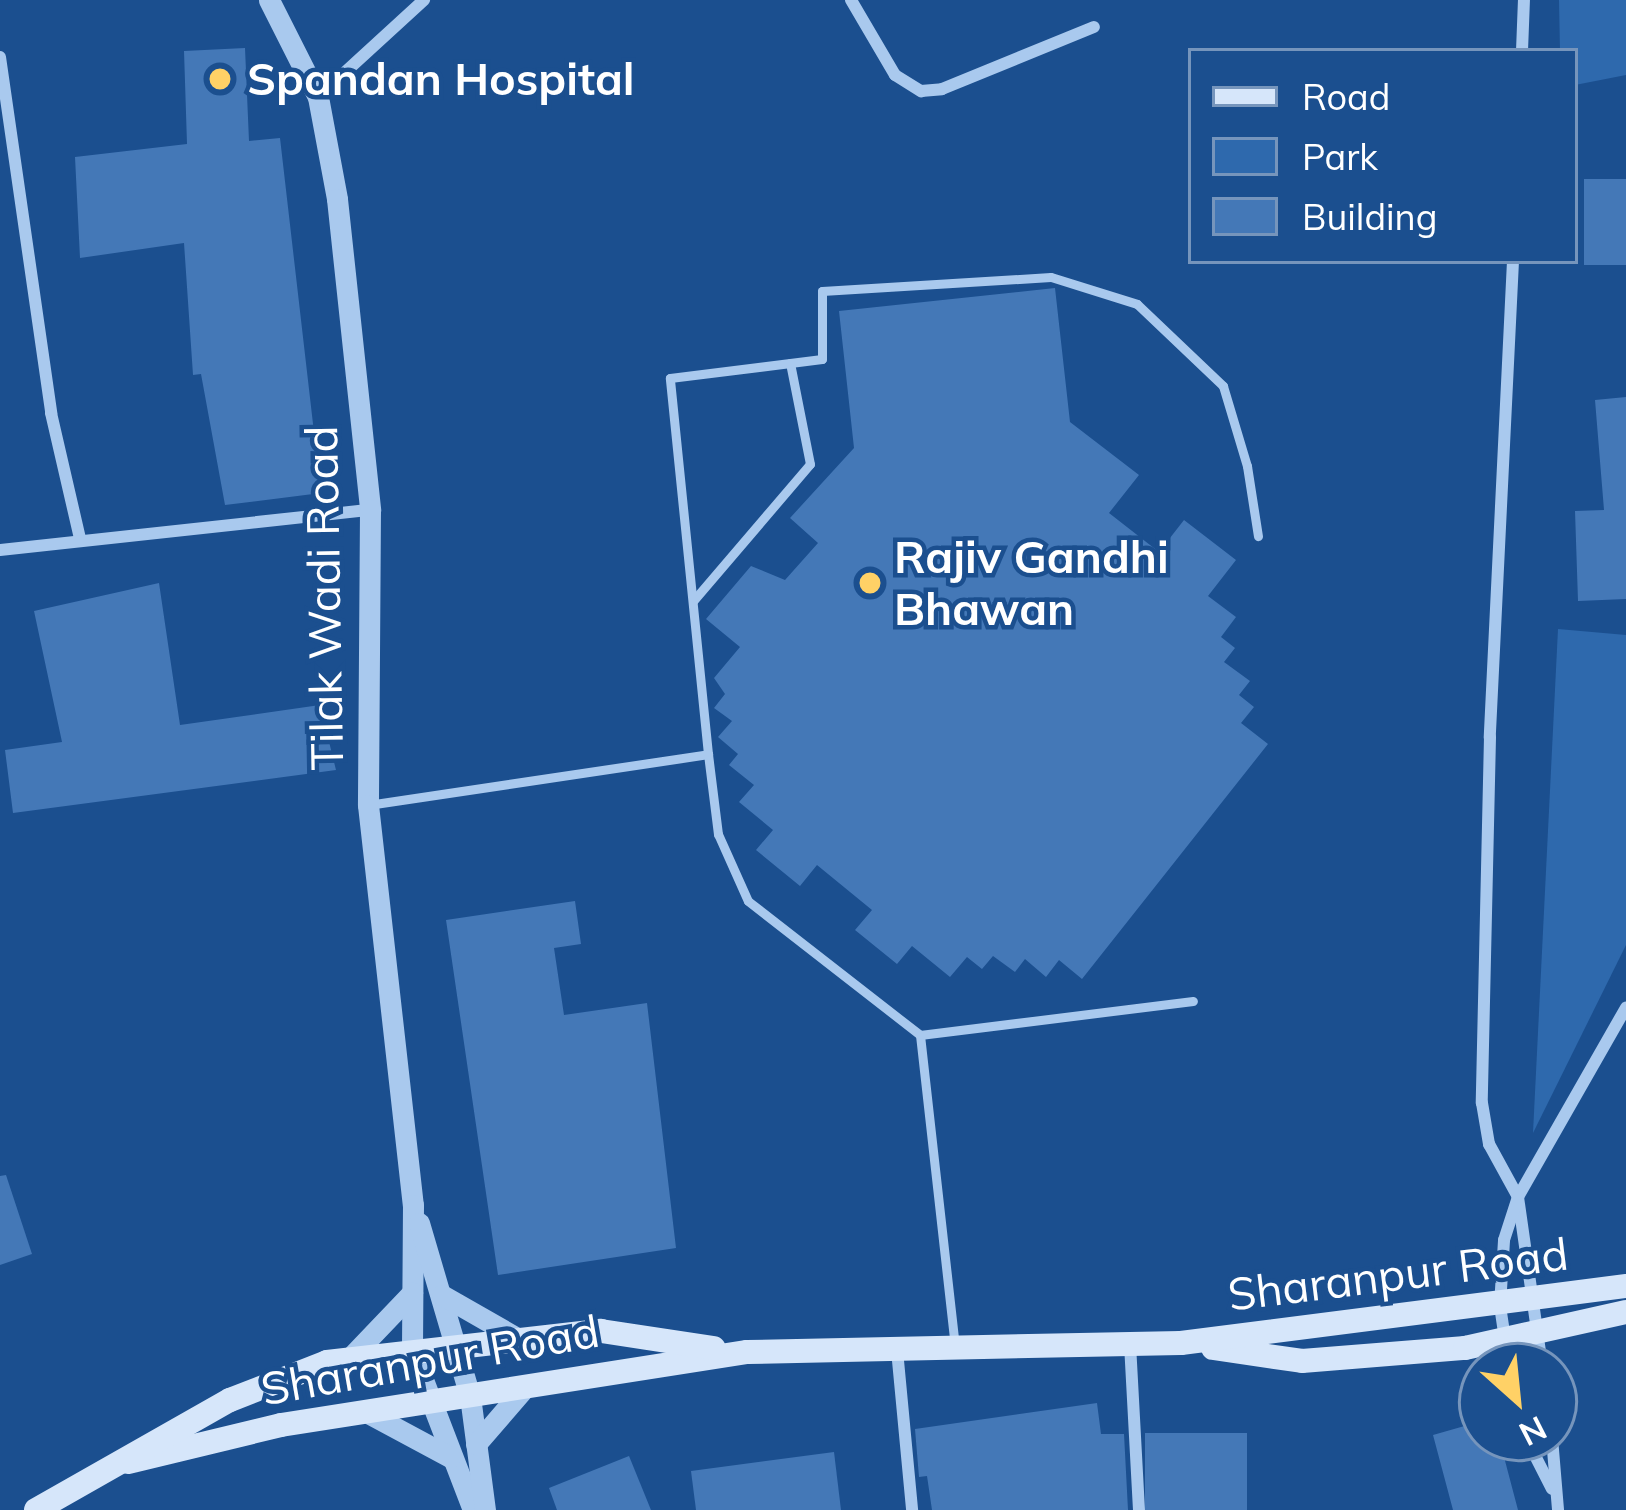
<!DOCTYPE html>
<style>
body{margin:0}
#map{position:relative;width:1626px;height:1510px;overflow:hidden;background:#1b4f8f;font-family:Mulish,sans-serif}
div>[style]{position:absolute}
.green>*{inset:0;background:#2e69ad}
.building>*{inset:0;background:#4478b7;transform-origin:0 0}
.service>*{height:9px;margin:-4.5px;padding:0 4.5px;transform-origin:4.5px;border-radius:4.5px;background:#a9c9ee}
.minor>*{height:12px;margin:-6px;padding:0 6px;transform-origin:6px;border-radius:6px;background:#a9c9ee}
.tertiary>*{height:21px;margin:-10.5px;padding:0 10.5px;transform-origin:10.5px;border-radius:10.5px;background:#a9c9ee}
.secondary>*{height:24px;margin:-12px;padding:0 12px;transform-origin:12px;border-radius:12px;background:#d6e6fa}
.dots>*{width:33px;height:33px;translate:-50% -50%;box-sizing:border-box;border:6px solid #1b4f8f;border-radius:50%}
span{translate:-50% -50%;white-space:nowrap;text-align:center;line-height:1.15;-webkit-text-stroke:9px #1b4f8f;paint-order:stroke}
.poi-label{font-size:45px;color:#fff;font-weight:700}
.left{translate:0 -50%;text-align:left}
.street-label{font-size:45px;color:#fff}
.legend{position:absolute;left:1188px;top:48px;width:390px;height:216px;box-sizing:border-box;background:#1b4f8f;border:3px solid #7695bc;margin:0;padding:15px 21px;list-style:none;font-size:36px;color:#fff}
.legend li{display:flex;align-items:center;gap:24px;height:60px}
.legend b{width:60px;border:3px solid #7695bc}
.north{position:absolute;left:1458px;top:1342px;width:120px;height:120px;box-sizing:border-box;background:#1b4f8f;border:3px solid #7695bc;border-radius:50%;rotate:153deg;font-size:33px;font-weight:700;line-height:48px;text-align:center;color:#fff}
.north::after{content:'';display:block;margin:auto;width:42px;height:54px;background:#ffd166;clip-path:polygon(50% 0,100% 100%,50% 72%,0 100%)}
</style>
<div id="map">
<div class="green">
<div style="clip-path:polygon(1559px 0,1626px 0,1626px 75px,1575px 85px,1575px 51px,1560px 51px)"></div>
<div style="clip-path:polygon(1558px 629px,1626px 635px,1626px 945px,1533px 1133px)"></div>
</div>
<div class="building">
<div style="clip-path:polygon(245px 48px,249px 141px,280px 138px,321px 493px,225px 505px,201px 374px,193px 375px,184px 243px,80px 258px,75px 157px,187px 144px,184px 51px)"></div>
<div style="left:1626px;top:179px;width:86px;height:42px;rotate:90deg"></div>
<div style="clip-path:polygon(1055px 288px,1070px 422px,1139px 475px,1109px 513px,1159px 552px,1184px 520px,1236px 560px,1208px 596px,1236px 617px,1221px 637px,1235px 648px,1224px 662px,1250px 681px,1239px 695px,1254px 707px,1241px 723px,1268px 744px,1082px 979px,1059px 960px,1046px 977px,1025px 959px,1015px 972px,993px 956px,982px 969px,967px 957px,950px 977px,912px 946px,897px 964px,855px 930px,872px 910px,817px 865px,800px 886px,756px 850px,773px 830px,739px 802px,754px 785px,729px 765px,738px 754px,718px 737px,732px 721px,714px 708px,725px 694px,714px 678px,740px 647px,706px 619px,751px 566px,785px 580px,818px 543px,790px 518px,854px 448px,839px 311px)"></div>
<div style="clip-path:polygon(1626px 397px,1626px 599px,1578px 601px,1575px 511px,1604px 510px,1595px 400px)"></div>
<div style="clip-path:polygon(159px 583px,180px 725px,320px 705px,336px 770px,13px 813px,5px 750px,62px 742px,34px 611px)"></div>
<div style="clip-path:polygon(575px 901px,581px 944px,554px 948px,564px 1015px,647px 1003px,676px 1248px,498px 1275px,446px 920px)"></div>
<div style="clip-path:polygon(6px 1175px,32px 1254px,0 1265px,0 1176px)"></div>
<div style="clip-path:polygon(1097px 1403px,1101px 1434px,1124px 1434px,1128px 1510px,932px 1510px,927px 1476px,919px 1477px,915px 1429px)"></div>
<div style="clip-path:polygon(1482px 1421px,1482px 1438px,1499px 1438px,1518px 1510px,1453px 1510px,1433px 1435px)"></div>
<div style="left:1247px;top:1433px;width:77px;height:102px;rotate:90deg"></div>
<div style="clip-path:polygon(834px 1452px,841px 1510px,696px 1510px,691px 1471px)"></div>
<div style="clip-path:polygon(629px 1456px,651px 1510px,557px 1510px,549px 1488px)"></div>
</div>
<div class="service">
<div style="left:693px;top:601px;width:180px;rotate:-49.5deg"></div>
<div style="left:810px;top:464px;width:103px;rotate:-101.2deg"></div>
<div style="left:708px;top:754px;width:81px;rotate:82.9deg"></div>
<div style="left:718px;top:834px;width:73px;rotate:65.9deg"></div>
<div style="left:748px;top:901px;width:218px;rotate:37.9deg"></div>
<div style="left:920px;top:1035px;width:313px;rotate:83.6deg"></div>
<div style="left:368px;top:805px;width:344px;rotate:-8.5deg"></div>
<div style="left:708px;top:754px;width:378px;rotate:-95.8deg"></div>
<div style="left:670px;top:378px;width:153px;rotate:-7.1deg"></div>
<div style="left:822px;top:359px;width:68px;rotate:-90deg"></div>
<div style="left:822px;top:291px;width:229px;rotate:-3.5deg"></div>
<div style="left:1051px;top:277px;width:90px;rotate:17.4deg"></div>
<div style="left:1137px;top:304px;width:119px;rotate:43.6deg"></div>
<div style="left:1223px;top:386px;width:84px;rotate:73.3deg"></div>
<div style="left:1247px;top:466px;width:71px;rotate:81.1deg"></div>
<div style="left:920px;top:1035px;width:275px;rotate:-7.1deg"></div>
</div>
<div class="minor">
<div style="left:851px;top:0;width:87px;rotate:59.6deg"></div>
<div style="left:895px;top:75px;width:31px;rotate:32deg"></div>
<div style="left:921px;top:91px;width:21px;rotate:-5deg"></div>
<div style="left:942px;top:89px;width:164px;rotate:-22.2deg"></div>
<div style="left:1522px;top:51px;width:51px;rotate:-87.8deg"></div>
<div style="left:0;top:57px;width:360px;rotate:81.8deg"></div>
<div style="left:51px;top:413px;width:129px;rotate:77deg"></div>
<div style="left:318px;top:97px;width:144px;rotate:-42.5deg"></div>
<div style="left:1513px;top:261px;width:477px;rotate:92.8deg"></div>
<div style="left:1490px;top:737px;width:366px;rotate:91.3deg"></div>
<div style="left:1482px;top:1103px;width:42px;rotate:80.3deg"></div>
<div style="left:1489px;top:1144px;width:60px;rotate:61.3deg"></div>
<div style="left:1518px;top:1197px;width:171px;rotate:81.9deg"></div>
<div style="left:0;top:550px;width:372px;rotate:-6.2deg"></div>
<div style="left:1130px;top:1344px;width:166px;rotate:86.9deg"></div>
<div style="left:897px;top:1350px;width:161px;rotate:84.6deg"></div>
<div style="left:1509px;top:1366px;width:61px;rotate:-98.5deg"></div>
<div style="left:1500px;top:1306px;width:66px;rotate:-86.5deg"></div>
<div style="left:1504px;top:1240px;width:45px;rotate:-72deg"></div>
<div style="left:1518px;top:1197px;width:218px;rotate:-60.3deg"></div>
<div style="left:1526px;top:1438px;width:57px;rotate:63deg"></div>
<div style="left:1552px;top:1438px;width:72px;rotate:85.2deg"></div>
</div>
<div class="tertiary">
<div style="left:269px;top:0;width:109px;rotate:63.2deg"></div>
<div style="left:318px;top:97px;width:104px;rotate:79.4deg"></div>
<div style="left:337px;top:199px;width:313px;rotate:83.9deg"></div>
<div style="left:370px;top:510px;width:295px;rotate:90.4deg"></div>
<div style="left:368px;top:805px;width:403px;rotate:83.6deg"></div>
<div style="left:413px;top:1205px;width:146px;rotate:90.4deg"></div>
<div style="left:412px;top:1351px;width:170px;rotate:69deg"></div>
<div style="left:419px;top:1223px;width:180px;rotate:73.6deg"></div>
<div style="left:470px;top:1396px;width:115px;rotate:82.5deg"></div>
<div style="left:442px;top:1295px;width:86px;rotate:29.8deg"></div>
<div style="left:348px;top:1360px;width:93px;rotate:-46.3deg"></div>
<div style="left:368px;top:1413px;width:93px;rotate:28.2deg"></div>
<div style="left:476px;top:1444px;width:78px;rotate:-49.2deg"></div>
</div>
<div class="secondary">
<div style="left:1213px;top:1348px;width:90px;rotate:8.3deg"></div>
<div style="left:1302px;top:1361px;width:164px;rotate:-4.6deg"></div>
<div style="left:1465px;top:1348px;width:165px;rotate:-12.6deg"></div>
<div style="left:128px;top:1462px;width:157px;rotate:-13.6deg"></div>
<div style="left:281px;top:1425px;width:472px;rotate:-8.9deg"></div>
<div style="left:747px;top:1352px;width:434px;rotate:-1.2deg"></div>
<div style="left:1181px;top:1343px;width:449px;rotate:-7.3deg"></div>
<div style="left:36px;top:1510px;width:223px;rotate:-29.6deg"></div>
<div style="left:230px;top:1400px;width:104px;rotate:-21.4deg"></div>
<div style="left:327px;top:1362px;width:276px;rotate:-6.5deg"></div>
<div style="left:601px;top:1331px;width:114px;rotate:8.6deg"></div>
</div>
<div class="dots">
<div style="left:220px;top:79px;background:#ffd166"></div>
<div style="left:870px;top:583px;background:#ffd166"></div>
</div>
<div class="poi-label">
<span class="left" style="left:247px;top:79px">Spandan Hospital</span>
<span class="left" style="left:894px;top:583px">Rajiv Gandhi<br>Bhawan</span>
</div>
<div class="street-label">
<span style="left:324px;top:598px;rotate:-91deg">Tilak Wadi Road</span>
<span style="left:1398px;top:1274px;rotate:-7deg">Sharanpur Road</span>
<span style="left:430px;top:1360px;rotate:-10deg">Sharanpur Road</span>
</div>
<ul class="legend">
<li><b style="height:15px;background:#d6e6fa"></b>Road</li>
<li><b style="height:33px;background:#2e69ad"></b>Park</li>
<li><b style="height:33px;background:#4478b7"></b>Building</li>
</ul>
<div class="north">N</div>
</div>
